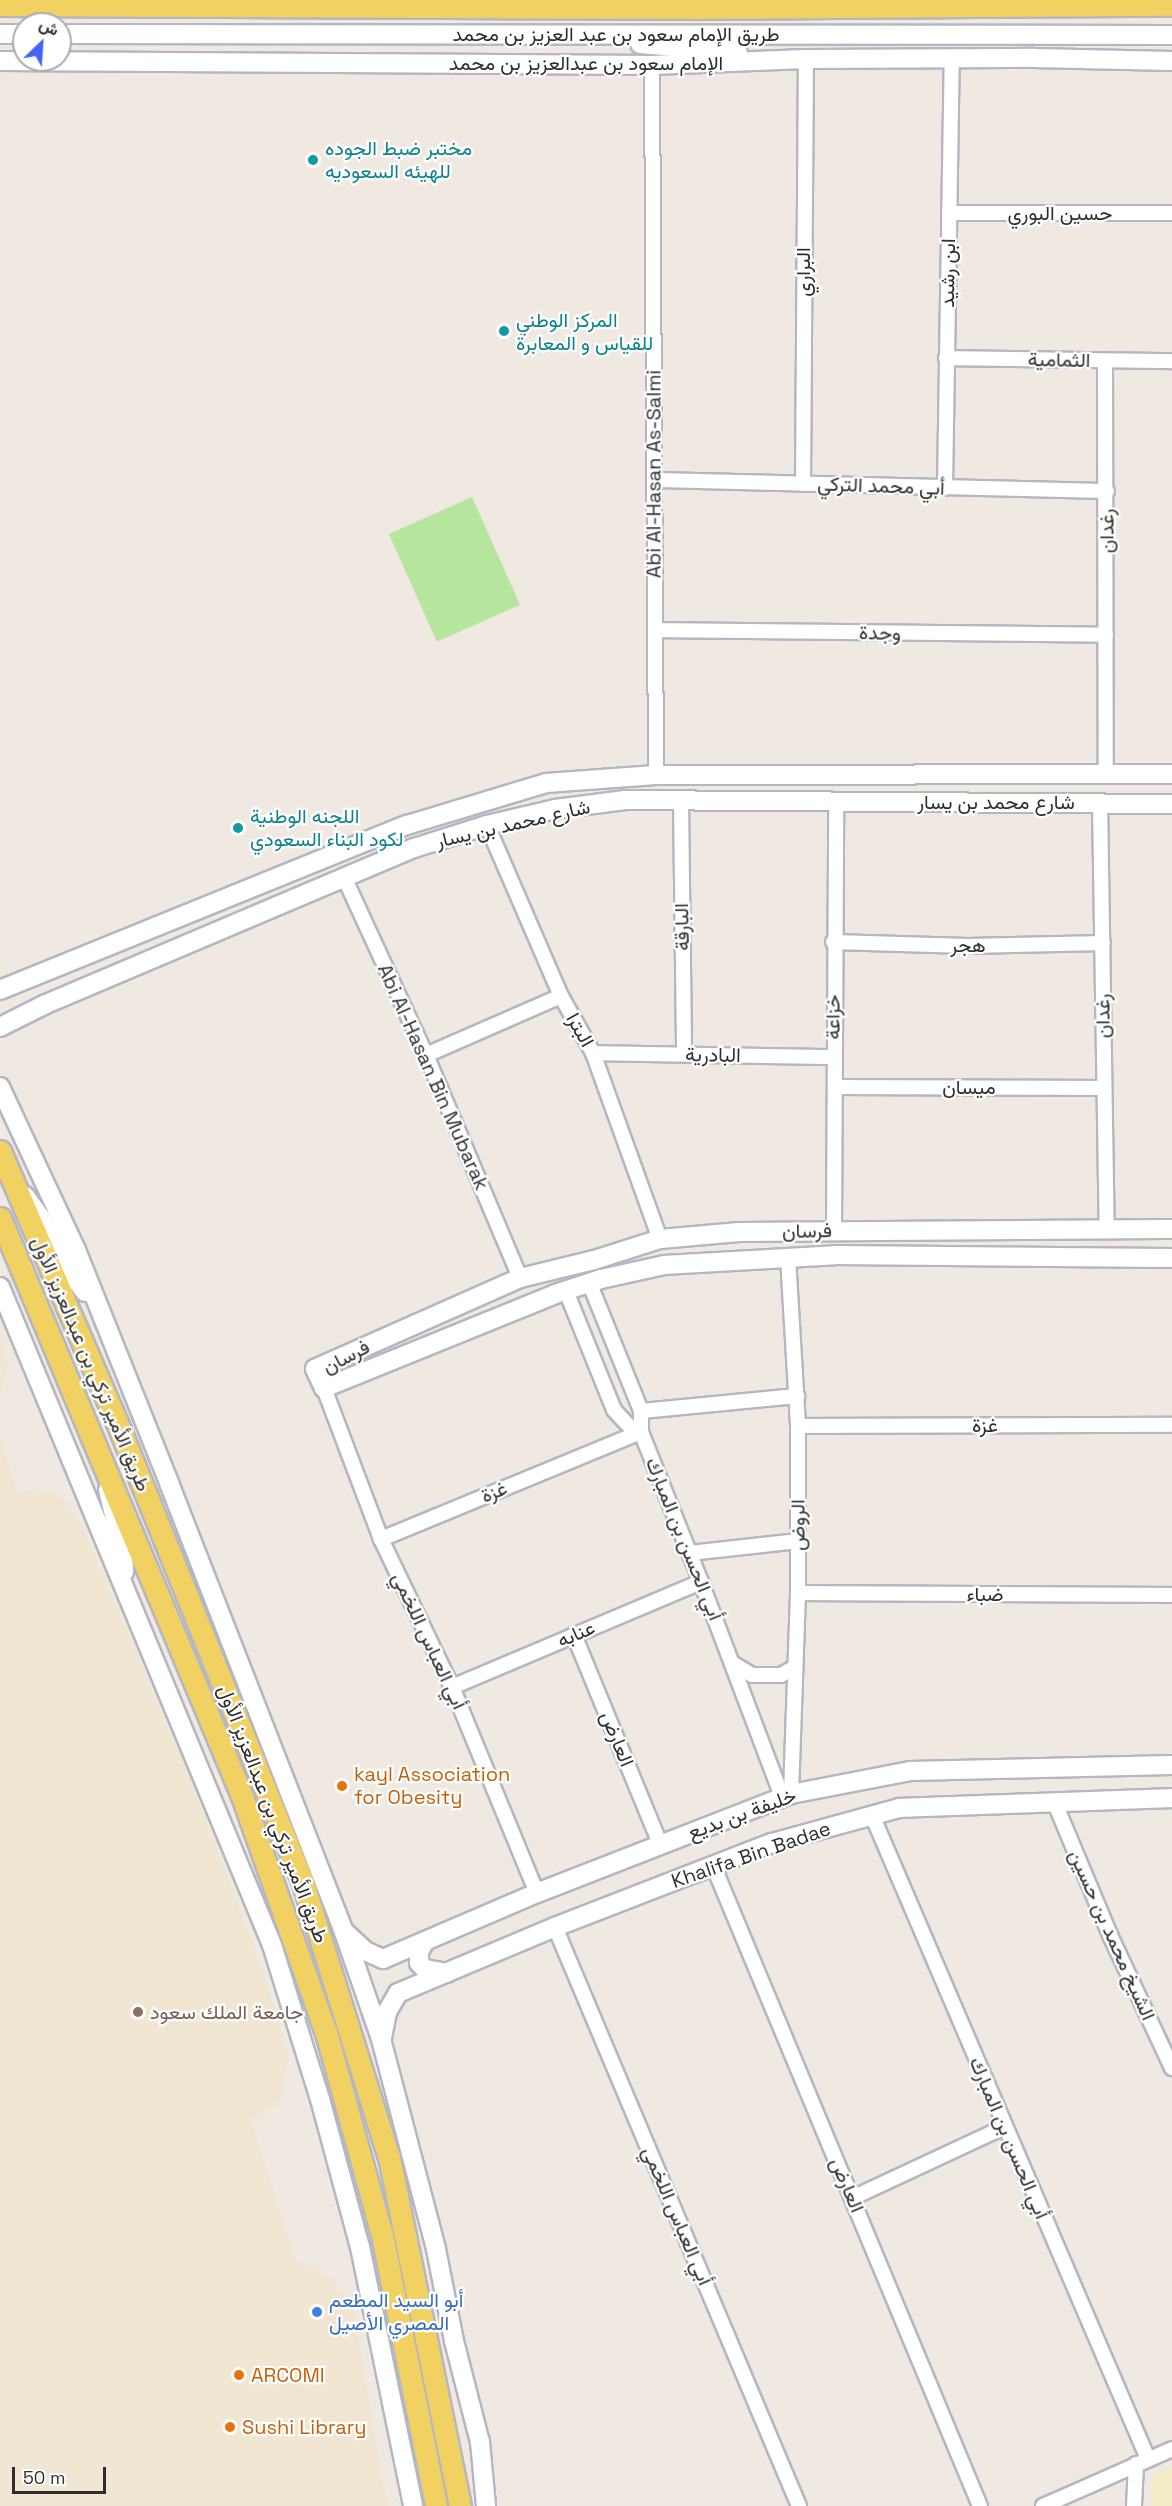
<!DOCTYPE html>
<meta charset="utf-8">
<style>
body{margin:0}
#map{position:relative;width:1172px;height:2506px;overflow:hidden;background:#efe9e1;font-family:"Space Grotesk",Vazirmatn,sans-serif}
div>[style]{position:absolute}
.education>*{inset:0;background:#f0e6d1}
.green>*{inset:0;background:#b6e59e;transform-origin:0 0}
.sand>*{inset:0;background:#f3ecc5}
.roads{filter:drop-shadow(2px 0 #b4b7c1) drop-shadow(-2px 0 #b4b7c1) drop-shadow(0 2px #b4b7c1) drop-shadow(0 -2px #b4b7c1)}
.street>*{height:14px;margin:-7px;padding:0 7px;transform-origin:7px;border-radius:7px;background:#fff}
.secondary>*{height:18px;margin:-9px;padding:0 9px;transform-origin:9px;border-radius:9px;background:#fff}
.primary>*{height:21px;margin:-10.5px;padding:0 10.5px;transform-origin:10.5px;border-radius:10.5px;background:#f2d163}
.dots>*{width:16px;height:16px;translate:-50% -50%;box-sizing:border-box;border:3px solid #fff;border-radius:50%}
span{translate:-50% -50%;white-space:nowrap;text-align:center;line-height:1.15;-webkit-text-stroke:4.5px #fff;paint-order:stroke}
.street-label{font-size:20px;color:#2e2e2e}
.culture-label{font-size:20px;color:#0d838f}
.left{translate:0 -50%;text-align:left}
.food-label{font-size:20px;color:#c56008}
.education-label{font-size:20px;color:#785e54}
.shop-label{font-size:20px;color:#366cbe}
.north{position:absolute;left:12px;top:12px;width:60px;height:60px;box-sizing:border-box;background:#fff;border:2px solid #ababab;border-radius:50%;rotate:25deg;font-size:16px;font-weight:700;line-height:24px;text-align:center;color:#2e2e2e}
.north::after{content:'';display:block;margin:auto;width:21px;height:27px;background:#4264fb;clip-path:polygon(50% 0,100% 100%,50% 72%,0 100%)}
.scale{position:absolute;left:12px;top:2467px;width:94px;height:27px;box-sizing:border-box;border:3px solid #2e2e2e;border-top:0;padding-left:8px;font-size:18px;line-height:21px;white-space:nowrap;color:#2e2e2e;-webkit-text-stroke:4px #fff;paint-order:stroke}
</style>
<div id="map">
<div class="education">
<div style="clip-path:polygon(0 1336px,8px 1365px,0 1395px)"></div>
<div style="clip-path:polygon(0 1437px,18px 1494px,34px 1489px,56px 1494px,65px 1500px,84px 1530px,190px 1780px,263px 1970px,289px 2054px,281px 2098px,273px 2107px,251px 2120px,296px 2262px,310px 2266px,332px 2279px,353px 2306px,387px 2506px,0 2506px)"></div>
</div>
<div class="green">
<div style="left:472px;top:497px;width:118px;height:91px;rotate:66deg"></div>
</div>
<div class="sand">
<div style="clip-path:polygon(1172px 2468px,1172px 2506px,1152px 2506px,1152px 2477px)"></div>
</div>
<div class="roads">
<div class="street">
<div style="left:652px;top:65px;width:710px;rotate:89.68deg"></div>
<div style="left:949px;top:213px;width:223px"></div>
<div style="left:946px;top:358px;width:226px;rotate:0.8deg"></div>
<div style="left:1105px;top:361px;width:413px;rotate:89.9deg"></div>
<div style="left:654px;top:480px;width:453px;rotate:1.4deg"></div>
<div style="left:803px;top:484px;width:425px;rotate:-89.6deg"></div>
<div style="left:945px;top:488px;width:430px;rotate:-89.1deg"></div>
<div style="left:655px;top:630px;width:451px;rotate:0.6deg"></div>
<div style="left:681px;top:800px;width:254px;rotate:89.3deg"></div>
<div style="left:1100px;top:802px;width:427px;rotate:89.1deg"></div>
<div style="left:487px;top:825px;width:186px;rotate:66.6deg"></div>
<div style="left:561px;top:996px;width:65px;rotate:60.7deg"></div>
<div style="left:593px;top:1053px;width:198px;rotate:70.2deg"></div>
<div style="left:344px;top:877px;width:196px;rotate:65.3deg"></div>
<div style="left:426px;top:1055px;width:242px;rotate:67.1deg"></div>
<div style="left:833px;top:942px;width:135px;rotate:1.7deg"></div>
<div style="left:968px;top:946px;width:135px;rotate:-1.3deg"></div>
<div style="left:593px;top:1053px;width:240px;rotate:1deg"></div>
<div style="left:426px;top:1055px;width:147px;rotate:-23.6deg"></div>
<div style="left:835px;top:1087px;width:268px;rotate:0.2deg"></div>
<div style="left:834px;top:1231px;width:428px;rotate:-89.7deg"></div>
<div style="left:788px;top:1257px;width:169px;rotate:86.6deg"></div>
<div style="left:798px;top:1426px;width:167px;rotate:90deg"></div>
<div style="left:798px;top:1593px;width:201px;rotate:92deg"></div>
<div style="left:589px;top:1282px;width:139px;rotate:68deg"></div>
<div style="left:641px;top:1411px;width:21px;rotate:90deg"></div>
<div style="left:641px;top:1432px;width:162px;rotate:68.2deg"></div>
<div style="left:701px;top:1582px;width:229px;rotate:69.3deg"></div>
<div style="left:566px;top:1291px;width:128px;rotate:68deg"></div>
<div style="left:614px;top:1410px;width:23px;rotate:47deg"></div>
<div style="left:630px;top:1427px;width:12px;rotate:24deg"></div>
<div style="left:324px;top:1388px;width:161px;rotate:69.3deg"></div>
<div style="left:381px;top:1539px;width:164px;rotate:64.4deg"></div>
<div style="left:452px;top:1687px;width:223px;rotate:67.6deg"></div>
<div style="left:641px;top:1411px;width:157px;rotate:-5.5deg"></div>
<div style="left:798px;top:1426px;width:374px;rotate:-0.2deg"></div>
<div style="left:381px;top:1539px;width:281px;rotate:-22.4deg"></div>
<div style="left:690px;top:1553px;width:109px;rotate:-6.3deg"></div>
<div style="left:798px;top:1593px;width:374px;rotate:0.3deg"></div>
<div style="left:574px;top:1635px;width:226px;rotate:67.6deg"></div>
<div style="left:732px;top:1663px;width:23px;rotate:31deg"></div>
<div style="left:752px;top:1675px;width:29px"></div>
<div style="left:781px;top:1675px;width:16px;rotate:-30deg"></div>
<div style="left:452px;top:1687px;width:270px;rotate:-22.9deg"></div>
<div style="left:1054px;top:1801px;width:145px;rotate:67.3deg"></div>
<div style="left:1110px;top:1935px;width:147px;rotate:65deg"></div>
<div style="left:872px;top:1815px;width:701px;rotate:66.8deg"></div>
<div style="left:713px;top:1865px;width:694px;rotate:67.39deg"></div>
<div style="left:555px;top:1927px;width:628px;rotate:67.15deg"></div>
<div style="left:852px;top:2198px;width:168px;rotate:-25deg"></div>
<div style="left:1043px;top:2506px;width:141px;rotate:-23.8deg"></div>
<div style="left:1134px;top:2506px;width:42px;rotate:-87.3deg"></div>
</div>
<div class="secondary">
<div style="left:0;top:34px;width:24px"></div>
<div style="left:60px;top:34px;width:1112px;rotate:0.05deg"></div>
<div style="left:640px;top:44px;width:98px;rotate:4.7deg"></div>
<div style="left:0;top:61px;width:652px;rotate:0.35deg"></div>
<div style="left:652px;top:65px;width:154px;rotate:-2.2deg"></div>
<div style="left:806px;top:59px;width:228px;rotate:-0.3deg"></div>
<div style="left:1034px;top:58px;width:138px;rotate:1.2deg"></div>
<div style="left:0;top:990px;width:439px;rotate:-22.1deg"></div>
<div style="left:407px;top:825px;width:145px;rotate:-16.8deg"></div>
<div style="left:546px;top:783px;width:110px;rotate:-4.2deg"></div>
<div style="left:656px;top:775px;width:516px;rotate:-0.11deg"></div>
<div style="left:0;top:1027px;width:51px;rotate:-26.6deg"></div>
<div style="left:46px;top:1004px;width:400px;rotate:-23deg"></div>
<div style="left:414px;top:848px;width:77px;rotate:-17.5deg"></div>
<div style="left:487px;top:825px;width:70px;rotate:-13.2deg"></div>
<div style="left:555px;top:809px;width:71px;rotate:-7.3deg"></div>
<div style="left:625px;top:800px;width:547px;rotate:0.42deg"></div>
<div style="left:0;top:1087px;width:180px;rotate:65deg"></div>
<div style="left:76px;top:1250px;width:251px;rotate:68.2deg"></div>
<div style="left:169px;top:1483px;width:482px;rotate:68.7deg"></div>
<div style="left:344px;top:1932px;width:113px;rotate:70.9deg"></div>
<div style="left:381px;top:2039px;width:217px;rotate:75.3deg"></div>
<div style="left:436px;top:2249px;width:94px;rotate:78.9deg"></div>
<div style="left:454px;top:2341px;width:104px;rotate:75.6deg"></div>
<div style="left:480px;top:2442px;width:64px;rotate:84.6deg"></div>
<div style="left:25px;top:1196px;width:27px;rotate:54deg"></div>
<div style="left:41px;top:1218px;width:56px;rotate:62.5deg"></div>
<div style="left:67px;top:1268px;width:30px;rotate:53deg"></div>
<div style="left:1172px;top:1229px;width:433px;rotate:179.6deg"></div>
<div style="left:739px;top:1232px;width:79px;rotate:174.9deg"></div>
<div style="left:660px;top:1239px;width:69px;rotate:162.3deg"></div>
<div style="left:594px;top:1260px;width:76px;rotate:166.3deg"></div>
<div style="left:520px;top:1278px;width:224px;rotate:156.1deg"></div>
<div style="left:315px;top:1369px;width:21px;rotate:65deg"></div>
<div style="left:324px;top:1388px;width:249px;rotate:-22.1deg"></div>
<div style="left:555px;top:1294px;width:48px;rotate:-18.1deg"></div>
<div style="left:601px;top:1279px;width:65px;rotate:-12.5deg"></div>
<div style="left:664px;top:1265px;width:171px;rotate:-3.3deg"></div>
<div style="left:835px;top:1255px;width:337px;rotate:0.5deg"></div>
<div style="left:0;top:1287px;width:712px;rotate:67.54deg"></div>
<div style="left:272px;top:1945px;width:161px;rotate:72.7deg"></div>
<div style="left:320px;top:2099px;width:153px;rotate:74.9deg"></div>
<div style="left:360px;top:2247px;width:264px;rotate:78.4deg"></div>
<div style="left:108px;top:1490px;width:64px;rotate:76.4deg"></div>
<div style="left:123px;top:1552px;width:20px;rotate:87deg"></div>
<div style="left:347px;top:1934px;width:25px;rotate:43deg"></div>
<div style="left:365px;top:1951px;width:20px;rotate:24deg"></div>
<div style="left:383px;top:1959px;width:168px;rotate:-23.2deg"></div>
<div style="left:537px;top:1893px;width:273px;rotate:-21.3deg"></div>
<div style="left:791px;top:1794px;width:121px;rotate:-10.9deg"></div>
<div style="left:910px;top:1771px;width:262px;rotate:-1.3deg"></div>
<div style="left:425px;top:1941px;width:13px;rotate:119deg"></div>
<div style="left:419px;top:1952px;width:11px;rotate:90deg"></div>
<div style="left:419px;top:1963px;width:8px;rotate:45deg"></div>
<div style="left:425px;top:1969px;width:22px;rotate:10deg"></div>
<div style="left:382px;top:2038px;width:26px;rotate:-79deg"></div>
<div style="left:387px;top:2012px;width:22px;rotate:-60deg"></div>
<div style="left:398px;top:1993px;width:170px;rotate:-22.8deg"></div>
<div style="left:555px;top:1927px;width:233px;rotate:-21.2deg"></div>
<div style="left:772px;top:1843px;width:132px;rotate:-15.4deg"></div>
<div style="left:899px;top:1808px;width:273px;rotate:-2.1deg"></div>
</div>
<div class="primary">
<div style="left:0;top:5px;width:701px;rotate:0.25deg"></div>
<div style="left:701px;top:8px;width:471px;rotate:-0.4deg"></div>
<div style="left:0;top:1151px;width:304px;rotate:66.7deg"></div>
<div style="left:120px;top:1430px;width:482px;rotate:68deg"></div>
<div style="left:301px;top:1877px;width:294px;rotate:72.6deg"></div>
<div style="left:389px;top:2157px;width:356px;rotate:78.5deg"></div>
<div style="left:0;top:1218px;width:627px;rotate:67.28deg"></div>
<div style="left:242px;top:1796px;width:255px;rotate:70.5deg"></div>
<div style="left:327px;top:2036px;width:206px;rotate:74.6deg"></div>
<div style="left:382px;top:2235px;width:276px;rotate:78.7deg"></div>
</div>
</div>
<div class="dots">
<div style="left:313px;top:160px;background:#0f9aa8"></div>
<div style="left:504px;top:331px;background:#0f9aa8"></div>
<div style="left:238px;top:828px;background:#0f9aa8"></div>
<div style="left:342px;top:1786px;background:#e8710a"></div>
<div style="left:138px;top:2012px;background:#8d6e63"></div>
<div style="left:317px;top:2312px;background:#3f7fe0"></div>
<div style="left:239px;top:2375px;background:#e8710a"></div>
<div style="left:230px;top:2427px;background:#e8710a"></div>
</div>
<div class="street-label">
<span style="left:616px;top:34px">طريق الإمام سعود بن عبد العزيز بن محمد</span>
<span style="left:586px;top:63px">الإمام سعود بن عبدالعزيز بن محمد</span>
<span style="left:1060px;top:213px">حسين البوري</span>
<span style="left:803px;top:272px;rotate:-90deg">البراري</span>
<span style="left:948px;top:273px;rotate:-89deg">ابن رشيد</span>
<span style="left:1059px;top:360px;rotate:1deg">الثمامية</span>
<span style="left:654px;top:474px;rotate:-90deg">Abi Al-Hasan As-Salmi</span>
<span style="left:881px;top:486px;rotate:2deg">أبي محمد التركي</span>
<span style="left:1107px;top:531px;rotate:-90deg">رغدان</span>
<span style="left:880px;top:633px;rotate:1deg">وجدة</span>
<span style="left:996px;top:802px">شارع محمد بن يسار</span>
<span style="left:513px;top:824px;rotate:-13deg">شارع محمد بن يسار</span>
<span style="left:682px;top:927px;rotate:-91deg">البارقة</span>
<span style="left:968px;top:945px">هجر</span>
<span style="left:1103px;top:1016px;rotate:-90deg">رغدان</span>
<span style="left:833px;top:1017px;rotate:-90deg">خزاعة</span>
<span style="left:580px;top:1030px;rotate:61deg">البترا</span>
<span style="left:713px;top:1055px;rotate:1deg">البادرية</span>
<span style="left:433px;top:1077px;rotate:66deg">Abi Al-Hasan Bin Mubarak</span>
<span style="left:969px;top:1087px">ميسان</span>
<span style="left:807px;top:1231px;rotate:-1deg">فرسان</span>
<span style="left:346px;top:1357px;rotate:-28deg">فرسان</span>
<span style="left:91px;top:1364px;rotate:67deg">طريق الأمير تركي بن عبدالعزيز الأول</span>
<span style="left:985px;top:1425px">غزة</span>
<span style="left:494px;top:1492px;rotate:-22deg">غزة</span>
<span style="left:798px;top:1525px;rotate:-90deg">الروض</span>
<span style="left:684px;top:1539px;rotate:68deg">أبي الحسن بن المبارك</span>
<span style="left:985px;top:1594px">ضباء</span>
<span style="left:576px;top:1634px;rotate:-23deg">عنابه</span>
<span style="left:429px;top:1641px;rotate:65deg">أبي العباس اللخمي</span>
<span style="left:617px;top:1739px;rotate:68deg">العارض</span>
<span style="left:273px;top:1814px;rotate:69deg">طريق الأمير تركي بن عبدالعزيز الأول</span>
<span style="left:742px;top:1814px;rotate:-20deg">خليفة بن بديع</span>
<span style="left:751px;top:1855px;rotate:-19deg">Khalifa Bin Badae</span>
<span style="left:1112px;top:1935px;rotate:66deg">الشيخ محمد بن حسين</span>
<span style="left:1009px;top:2138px;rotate:67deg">أبي الحسن بن المبارك</span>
<span style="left:847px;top:2185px;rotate:67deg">العارض</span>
<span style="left:677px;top:2216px;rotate:67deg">أبي العباس اللخمي</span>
</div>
<div class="culture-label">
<span class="left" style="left:325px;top:160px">مختبر ضبط الجوده<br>للهيئه السعوديه</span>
<span class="left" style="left:516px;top:332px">المركز الوطني<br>للقياس و المعابرة</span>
<span class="left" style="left:250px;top:828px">اللجنه الوطنية<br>لكود البناء السعودي</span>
</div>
<div class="food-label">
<span class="left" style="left:354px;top:1786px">kayl Association<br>for Obesity</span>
<span class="left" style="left:251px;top:2375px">ARCOMI</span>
<span class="left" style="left:242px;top:2427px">Sushi Library</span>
</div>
<div class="education-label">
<span class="left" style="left:150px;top:2012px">جامعة الملك سعود</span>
</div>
<div class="shop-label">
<span class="left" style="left:329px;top:2312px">أبو السيد المطعم<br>المصري اﻷصيل</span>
</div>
<div class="north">ش</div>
<div class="scale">50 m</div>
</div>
